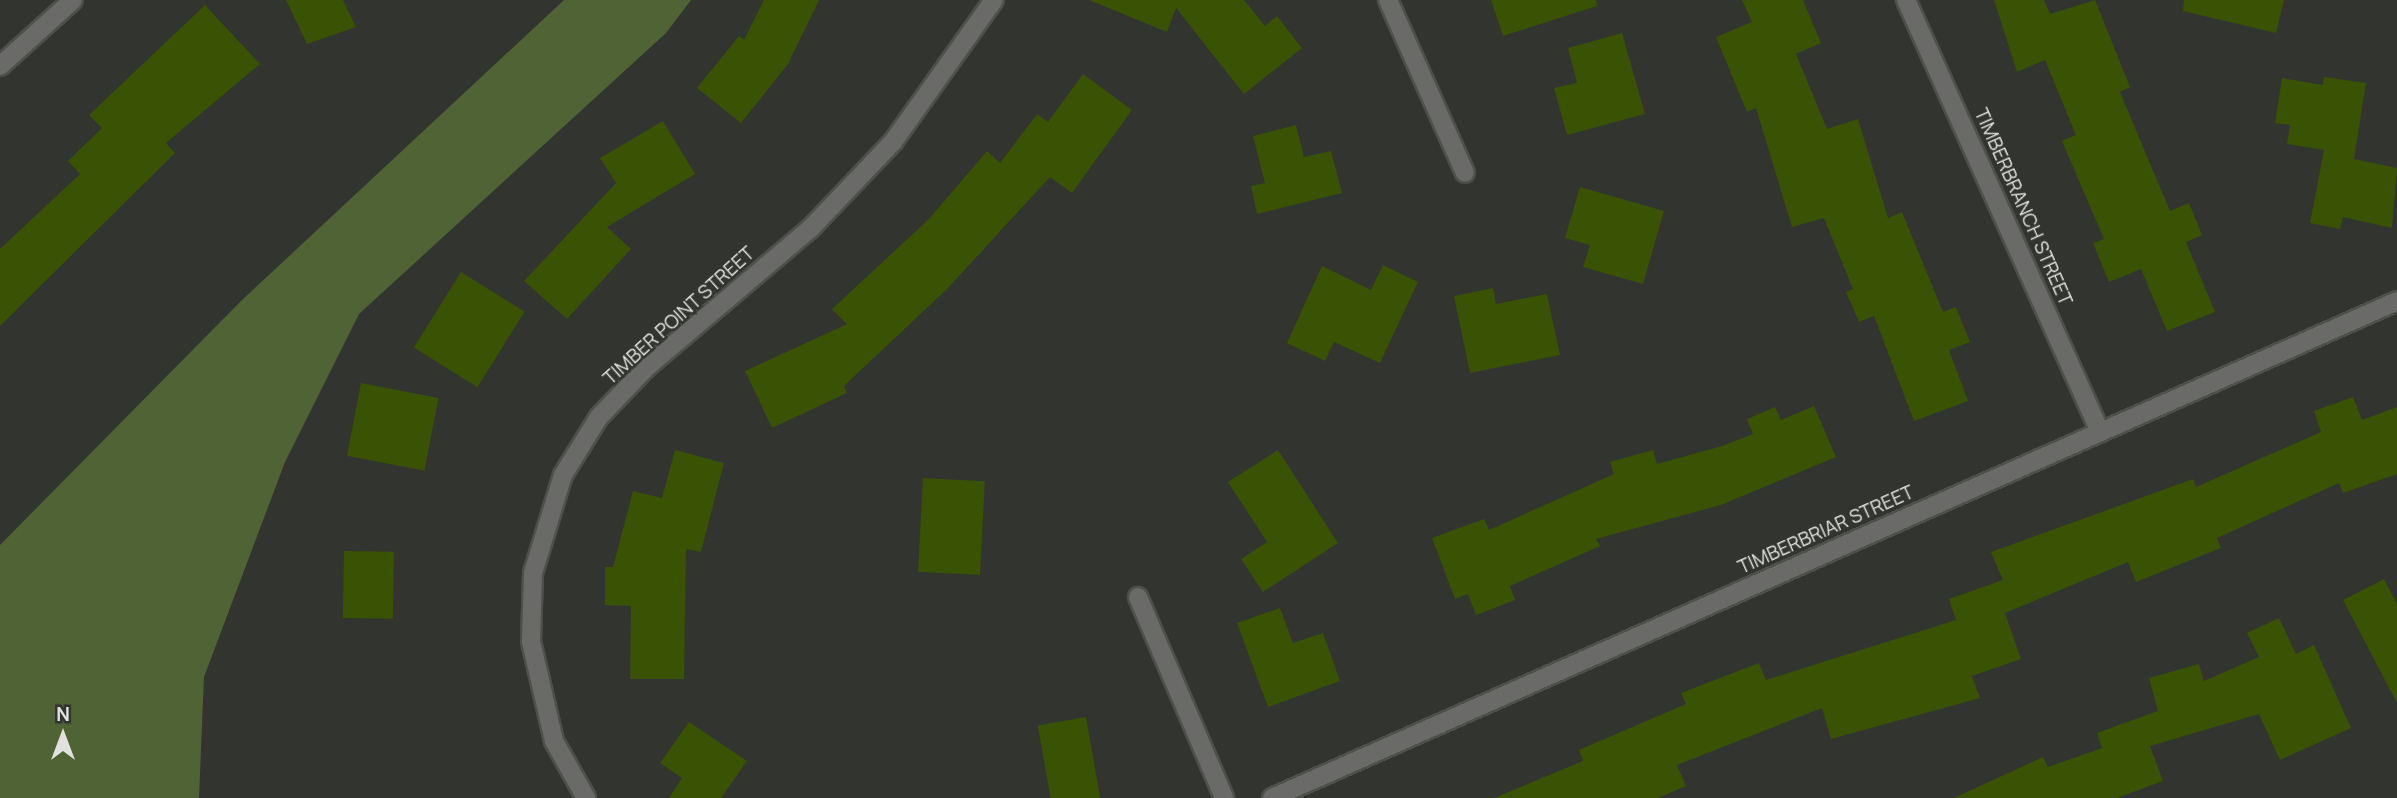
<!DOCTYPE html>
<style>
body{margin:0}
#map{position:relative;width:2397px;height:798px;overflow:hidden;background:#323430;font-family:Manrope,sans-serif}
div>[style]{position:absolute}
.green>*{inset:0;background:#4f6334}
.building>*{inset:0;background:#395204;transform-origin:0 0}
.roads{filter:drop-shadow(2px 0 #4e504c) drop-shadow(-2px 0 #4e504c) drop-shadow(0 2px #4e504c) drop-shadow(0 -2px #4e504c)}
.minor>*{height:18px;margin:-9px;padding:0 9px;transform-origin:9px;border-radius:9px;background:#6a6b69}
span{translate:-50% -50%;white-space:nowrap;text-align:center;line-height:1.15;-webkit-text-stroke:5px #323430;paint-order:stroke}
.street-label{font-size:19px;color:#e0e2df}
.north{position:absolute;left:28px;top:700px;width:70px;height:70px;-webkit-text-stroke:5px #323430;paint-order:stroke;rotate:0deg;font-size:19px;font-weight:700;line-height:28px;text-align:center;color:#e0e2df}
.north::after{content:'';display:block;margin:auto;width:24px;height:32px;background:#e0e2df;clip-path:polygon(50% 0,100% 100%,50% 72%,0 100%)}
</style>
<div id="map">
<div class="green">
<div style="clip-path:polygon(564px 0,691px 0,666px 33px,359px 314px,285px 462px,204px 677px,199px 798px,0 798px,0 545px,242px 300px)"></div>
</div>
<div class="building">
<div style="clip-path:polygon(286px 0,343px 0,356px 27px,307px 44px)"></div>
<div style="clip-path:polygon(764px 0,819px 0,788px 64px,741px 123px,697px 88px,739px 36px,744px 40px)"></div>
<div style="clip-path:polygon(1089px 0,1244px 0,1265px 26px,1277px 16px,1302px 48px,1244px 94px,1176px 8px,1167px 32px)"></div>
<div style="clip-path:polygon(1491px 0,1596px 0,1597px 6px,1503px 36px)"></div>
<div style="clip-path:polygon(1742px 0,1803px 0,1821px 43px,1796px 54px,1827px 129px,1858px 119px,1888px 218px,1902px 212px,1943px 312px,1956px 307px,1970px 342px,1949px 350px,1968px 401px,1914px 421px,1874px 316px,1859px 322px,1846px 292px,1853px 289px,1824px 218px,1792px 227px,1756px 108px,1747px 112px,1716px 37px,1752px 22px)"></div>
<div style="clip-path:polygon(1994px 0,2044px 0,2050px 14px,2095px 0,2130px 87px,2120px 92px,2170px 211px,2189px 203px,2202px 235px,2186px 242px,2215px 312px,2167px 331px,2141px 269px,2109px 282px,2093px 243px,2104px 239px,2062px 141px,2076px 135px,2045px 60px,2017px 72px)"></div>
<div style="clip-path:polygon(2184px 0,2284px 0,2276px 33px,2183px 11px)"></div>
<div style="clip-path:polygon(205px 5px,260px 64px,166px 143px,175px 153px,0 326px,0 249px,80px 174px,68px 161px,102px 128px,89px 115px)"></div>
<div style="clip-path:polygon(1622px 33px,1645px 114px,1567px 135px,1554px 88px,1577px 83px,1568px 48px)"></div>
<div style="clip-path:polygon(1083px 74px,1132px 110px,1072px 193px,1050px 177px,947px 289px,844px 386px,847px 393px,772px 428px,745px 371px,847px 324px,832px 309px,929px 219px,987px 151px,1000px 163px,1037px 114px,1048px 122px)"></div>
<div style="clip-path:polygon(2324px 77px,2366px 83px,2354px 159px,2397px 168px,2392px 228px,2343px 217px,2340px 229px,2310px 223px,2324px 150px,2287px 144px,2290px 125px,2275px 123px,2282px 78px,2323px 85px)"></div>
<div style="clip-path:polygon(663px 121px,695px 174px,607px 227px,631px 249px,567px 319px,524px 281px,616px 183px,600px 158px)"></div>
<div style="clip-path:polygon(1296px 125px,1304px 157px,1331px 151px,1342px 193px,1257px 214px,1251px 186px,1265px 183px,1253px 136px)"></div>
<div style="clip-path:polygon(1580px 187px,1664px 211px,1643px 284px,1583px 267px,1590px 245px,1565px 238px)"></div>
<div style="clip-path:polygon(1383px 265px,1418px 282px,1380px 363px,1334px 342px,1325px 361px,1287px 343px,1322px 266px,1371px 290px)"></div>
<div style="left:461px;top:272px;width:75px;height:89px;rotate:32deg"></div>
<div style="clip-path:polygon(1493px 288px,1496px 304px,1547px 294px,1560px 355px,1470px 373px,1454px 296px)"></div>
<div style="left:361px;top:383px;width:79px;height:74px;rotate:11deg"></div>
<div style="clip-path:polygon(2353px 397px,2362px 420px,2397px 407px,2397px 474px,2343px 493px,2339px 483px,2217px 538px,2221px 548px,2136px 582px,2128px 562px,2005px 613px,2021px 659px,1972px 676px,1980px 698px,1831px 739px,1822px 708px,1677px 765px,1686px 786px,1658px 798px,1494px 798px,1583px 761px,1579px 750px,1686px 704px,1681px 693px,1759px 663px,1766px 680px,1956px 620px,1949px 599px,2003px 580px,1991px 552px,2193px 479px,2196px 487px,2321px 432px,2314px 411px)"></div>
<div style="clip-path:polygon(1814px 406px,1836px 457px,1721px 505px,1596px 539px,1600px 546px,1510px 586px,1515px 600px,1476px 615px,1468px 594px,1455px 599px,1432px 538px,1484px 519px,1489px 530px,1614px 474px,1610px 462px,1653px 450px,1657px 464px,1722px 446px,1753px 434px,1747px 419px,1775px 407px,1781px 420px)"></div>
<div style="clip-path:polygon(675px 450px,724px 463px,701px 552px,686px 549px,684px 679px,630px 679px,631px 606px,605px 605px,605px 567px,613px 567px,633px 491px,662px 498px)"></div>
<div style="clip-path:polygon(1278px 450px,1338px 543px,1263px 592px,1241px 559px,1267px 542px,1228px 482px)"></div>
<div style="left:923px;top:478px;width:62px;height:94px;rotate:3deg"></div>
<div style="left:344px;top:551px;width:50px;height:67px;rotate:1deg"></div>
<div style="clip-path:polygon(2384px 579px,2397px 604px,2397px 703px,2343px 600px)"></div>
<div style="clip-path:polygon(1280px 608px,1293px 643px,1323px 633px,1340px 681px,1268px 707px,1237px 623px)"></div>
<div style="clip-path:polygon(2279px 618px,2296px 654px,2314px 645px,2351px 728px,2280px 760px,2259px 714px,2150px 746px,2163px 781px,2117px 798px,1954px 798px,2043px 757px,2048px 767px,2102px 748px,2097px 733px,2158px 711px,2149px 678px,2199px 664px,2204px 681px,2259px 657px,2247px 633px)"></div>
<div style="left:1086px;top:717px;width:82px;height:49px;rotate:80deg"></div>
<div style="clip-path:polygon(689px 722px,747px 761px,721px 798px,669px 798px,682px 778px,660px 763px)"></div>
</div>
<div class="roads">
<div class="minor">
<div style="left:1388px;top:0;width:189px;rotate:66deg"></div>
<div style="left:1906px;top:0;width:474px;rotate:65.8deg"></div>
<div style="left:0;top:66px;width:98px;rotate:-42.1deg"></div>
<div style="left:1138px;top:597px;width:219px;rotate:66.8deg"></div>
<div style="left:586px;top:798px;width:65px;rotate:-119.3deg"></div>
<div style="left:554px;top:741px;width:103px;rotate:-103deg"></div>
<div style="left:531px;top:641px;width:68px;rotate:-88.3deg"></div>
<div style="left:533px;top:573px;width:102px;rotate:-73deg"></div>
<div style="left:563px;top:475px;width:68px;rotate:-58.2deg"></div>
<div style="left:599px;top:417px;width:69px;rotate:-46.2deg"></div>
<div style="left:647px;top:367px;width:215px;rotate:-40.3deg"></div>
<div style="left:811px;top:228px;width:119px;rotate:-46.4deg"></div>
<div style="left:893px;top:142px;width:174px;rotate:-54.6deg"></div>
<div style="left:1272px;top:798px;width:1230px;rotate:-23.83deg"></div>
</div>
</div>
<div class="street-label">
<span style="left:2023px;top:207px;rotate:66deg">TIMBERBRANCH STREET</span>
<span style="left:679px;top:316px;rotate:-42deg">TIMBER POINT STREET</span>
<span style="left:1826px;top:530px;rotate:-24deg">TIMBERBRIAR STREET</span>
</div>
<div class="north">N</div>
</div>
